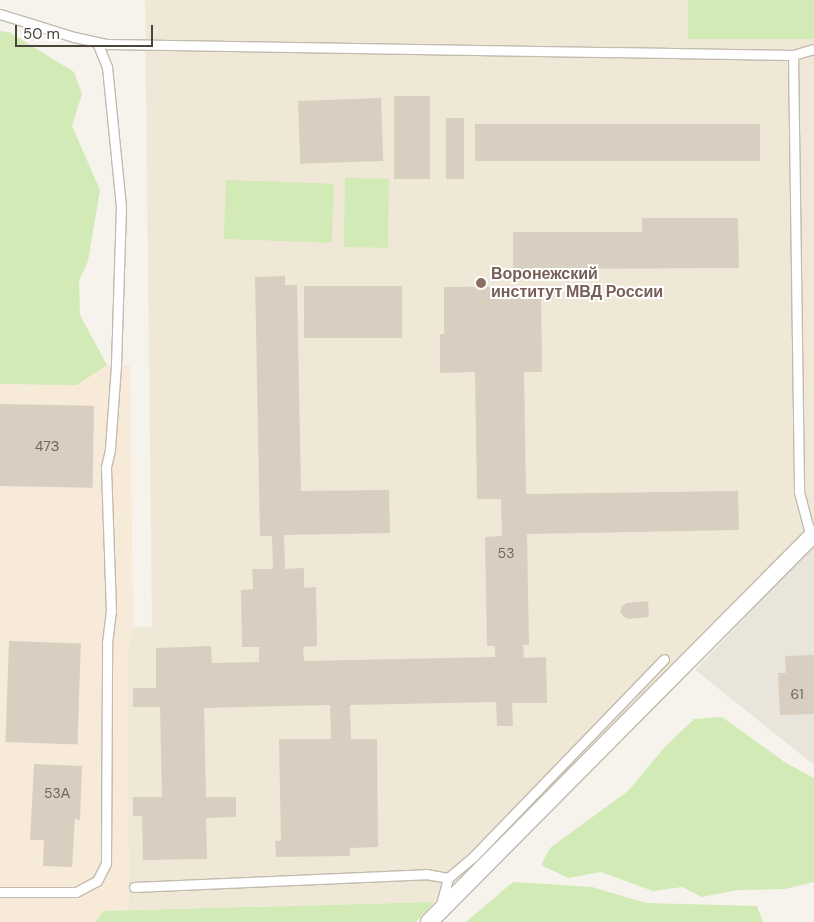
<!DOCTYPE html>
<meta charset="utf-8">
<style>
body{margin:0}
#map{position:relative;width:814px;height:922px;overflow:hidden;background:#f6f3ec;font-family:"DM Sans",sans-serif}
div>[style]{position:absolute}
.residential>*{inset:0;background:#eae5da}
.commercial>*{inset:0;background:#f7ead8}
.education>*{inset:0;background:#efe8d6}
.green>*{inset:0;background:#d2eab5;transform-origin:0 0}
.building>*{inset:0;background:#d8cfc1;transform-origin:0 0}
.roads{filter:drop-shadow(1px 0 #c2bbae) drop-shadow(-1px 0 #c2bbae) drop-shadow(0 1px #c2bbae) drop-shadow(0 -1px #c2bbae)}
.service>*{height:9px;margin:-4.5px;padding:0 4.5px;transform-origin:4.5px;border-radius:4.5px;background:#fff}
.minor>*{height:16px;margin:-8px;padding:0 8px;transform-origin:8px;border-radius:8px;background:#fff}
.dots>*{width:14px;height:14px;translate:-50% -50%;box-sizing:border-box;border:2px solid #fff;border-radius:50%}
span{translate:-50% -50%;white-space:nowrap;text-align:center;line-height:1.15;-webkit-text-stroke:4px #fff;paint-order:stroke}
.number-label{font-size:14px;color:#6e675b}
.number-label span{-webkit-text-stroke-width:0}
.education-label{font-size:16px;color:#785e54;font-weight:700}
.left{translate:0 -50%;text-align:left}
.scale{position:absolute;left:15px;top:25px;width:138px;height:22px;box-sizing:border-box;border:2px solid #4b4439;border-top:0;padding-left:6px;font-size:15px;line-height:18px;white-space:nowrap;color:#4b4439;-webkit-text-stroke:4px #fff;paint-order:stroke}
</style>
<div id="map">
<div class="residential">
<div style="clip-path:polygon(814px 545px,814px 765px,695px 670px)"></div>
</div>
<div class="commercial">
<div style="clip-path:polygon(130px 365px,133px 627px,127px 655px,129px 910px,103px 911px,96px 922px,0 922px,0 367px)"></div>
</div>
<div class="education">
<div style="clip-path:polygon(145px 0,814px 0,814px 522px,434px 902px,129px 910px,127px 655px,133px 627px,152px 626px)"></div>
</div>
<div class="green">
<div style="left:688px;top:0;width:126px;height:39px"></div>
<div style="clip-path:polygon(0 31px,9px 32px,74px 72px,82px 94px,72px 126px,100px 190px,88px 261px,79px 281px,80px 315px,107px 365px,77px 385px,0 384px)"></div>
<div style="left:345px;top:178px;width:44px;height:69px;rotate:1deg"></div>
<div style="left:226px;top:180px;width:108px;height:59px;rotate:2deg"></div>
<div style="clip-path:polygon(722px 717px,786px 763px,814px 778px,814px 882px,785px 889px,738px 890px,702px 897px,682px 887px,653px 891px,601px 872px,568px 878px,541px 865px,550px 848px,628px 791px,664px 748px,694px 719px)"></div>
<div style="clip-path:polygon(513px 882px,592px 887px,646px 903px,757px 906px,763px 922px,466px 922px)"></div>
<div style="clip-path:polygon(434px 902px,416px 922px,96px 922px,103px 911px)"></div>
</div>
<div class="building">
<div style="left:394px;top:96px;width:36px;height:83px"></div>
<div style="left:381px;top:98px;width:63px;height:83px;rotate:88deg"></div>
<div style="left:446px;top:118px;width:18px;height:61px"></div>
<div style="left:760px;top:124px;width:37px;height:285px;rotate:90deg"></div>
<div style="clip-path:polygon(642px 218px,738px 218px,739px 268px,513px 269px,513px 232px,642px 232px)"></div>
<div style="clip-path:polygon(285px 276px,285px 285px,297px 285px,301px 491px,389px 490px,390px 533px,284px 535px,285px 569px,304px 568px,304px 588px,316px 587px,317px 646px,303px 647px,304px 661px,495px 657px,495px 646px,487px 646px,485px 537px,502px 536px,501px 499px,477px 499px,475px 372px,440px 373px,440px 334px,444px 334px,444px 287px,541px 286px,542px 372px,524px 372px,526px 494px,738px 491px,739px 530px,527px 534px,529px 645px,523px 645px,524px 658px,546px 657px,547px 703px,512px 703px,513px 726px,497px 726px,496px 702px,350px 705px,351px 739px,377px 739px,378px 847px,350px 848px,350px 856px,276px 857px,275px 841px,281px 841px,279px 739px,331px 739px,330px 705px,204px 708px,206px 797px,236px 797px,236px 817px,206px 818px,207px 859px,143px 860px,142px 816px,133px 816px,133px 797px,162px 797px,160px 707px,133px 707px,133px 688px,156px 688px,156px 648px,211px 646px,212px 663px,259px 662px,259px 647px,242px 647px,241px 590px,253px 589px,252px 569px,273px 569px,272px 536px,260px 536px,255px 277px)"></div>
<div style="left:304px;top:286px;width:98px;height:52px"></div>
<div style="left:0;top:404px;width:94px;height:82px;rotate:1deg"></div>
<div style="clip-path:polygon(648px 601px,649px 617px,629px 619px,624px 617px,620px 612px,622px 606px,627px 603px)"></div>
<div style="left:9px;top:641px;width:72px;height:101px;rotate:2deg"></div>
<div style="clip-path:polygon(814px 655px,814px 714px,780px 715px,778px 673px,786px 673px,785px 656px)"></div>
<div style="clip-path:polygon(34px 764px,82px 766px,80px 820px,75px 819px,72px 867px,43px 866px,44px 840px,30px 840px)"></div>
</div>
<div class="roads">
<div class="service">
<div style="left:0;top:14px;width:77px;rotate:17.3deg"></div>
<div style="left:74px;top:37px;width:35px;rotate:12deg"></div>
<div style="left:108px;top:44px;width:685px;rotate:0.92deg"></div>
<div style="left:793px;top:55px;width:22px;rotate:-16deg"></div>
<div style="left:793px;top:55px;width:437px;rotate:89.2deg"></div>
<div style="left:799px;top:492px;width:47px;rotate:75.1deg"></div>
<div style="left:134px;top:887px;width:292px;rotate:-2.5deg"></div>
<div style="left:426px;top:874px;width:22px;rotate:10deg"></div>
<div style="left:0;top:892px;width:76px"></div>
<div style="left:76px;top:892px;width:24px;rotate:-28deg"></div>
<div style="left:97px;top:881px;width:20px;rotate:-63deg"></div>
<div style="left:106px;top:863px;width:220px;rotate:-89.7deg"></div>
<div style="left:107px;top:643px;width:32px;rotate:-83deg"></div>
<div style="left:111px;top:611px;width:144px;rotate:-92deg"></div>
<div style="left:106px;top:467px;width:18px;rotate:-77deg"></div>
<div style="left:110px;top:449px;width:84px;rotate:-85.9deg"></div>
<div style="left:116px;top:365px;width:158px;rotate:-88.2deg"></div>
<div style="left:121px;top:207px;width:141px;rotate:-95.7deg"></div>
<div style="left:107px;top:67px;width:27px;rotate:-112deg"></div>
<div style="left:440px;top:908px;width:31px;rotate:-75deg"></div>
<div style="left:448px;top:878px;width:33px;rotate:-40deg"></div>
<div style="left:473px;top:857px;width:275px;rotate:-46deg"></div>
</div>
<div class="minor">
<div style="left:429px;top:922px;width:547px;rotate:-45.22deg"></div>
</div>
</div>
<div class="dots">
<div style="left:481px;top:283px;background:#8d6e63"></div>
</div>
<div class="number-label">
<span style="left:47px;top:446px">47З</span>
<span style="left:506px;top:553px">53</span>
<span style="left:797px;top:694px">61</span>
<span style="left:57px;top:793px">53А</span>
</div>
<div class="education-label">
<span class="left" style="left:491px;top:283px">Воронежский<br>институт МВД России</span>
</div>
<div class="scale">50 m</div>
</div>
